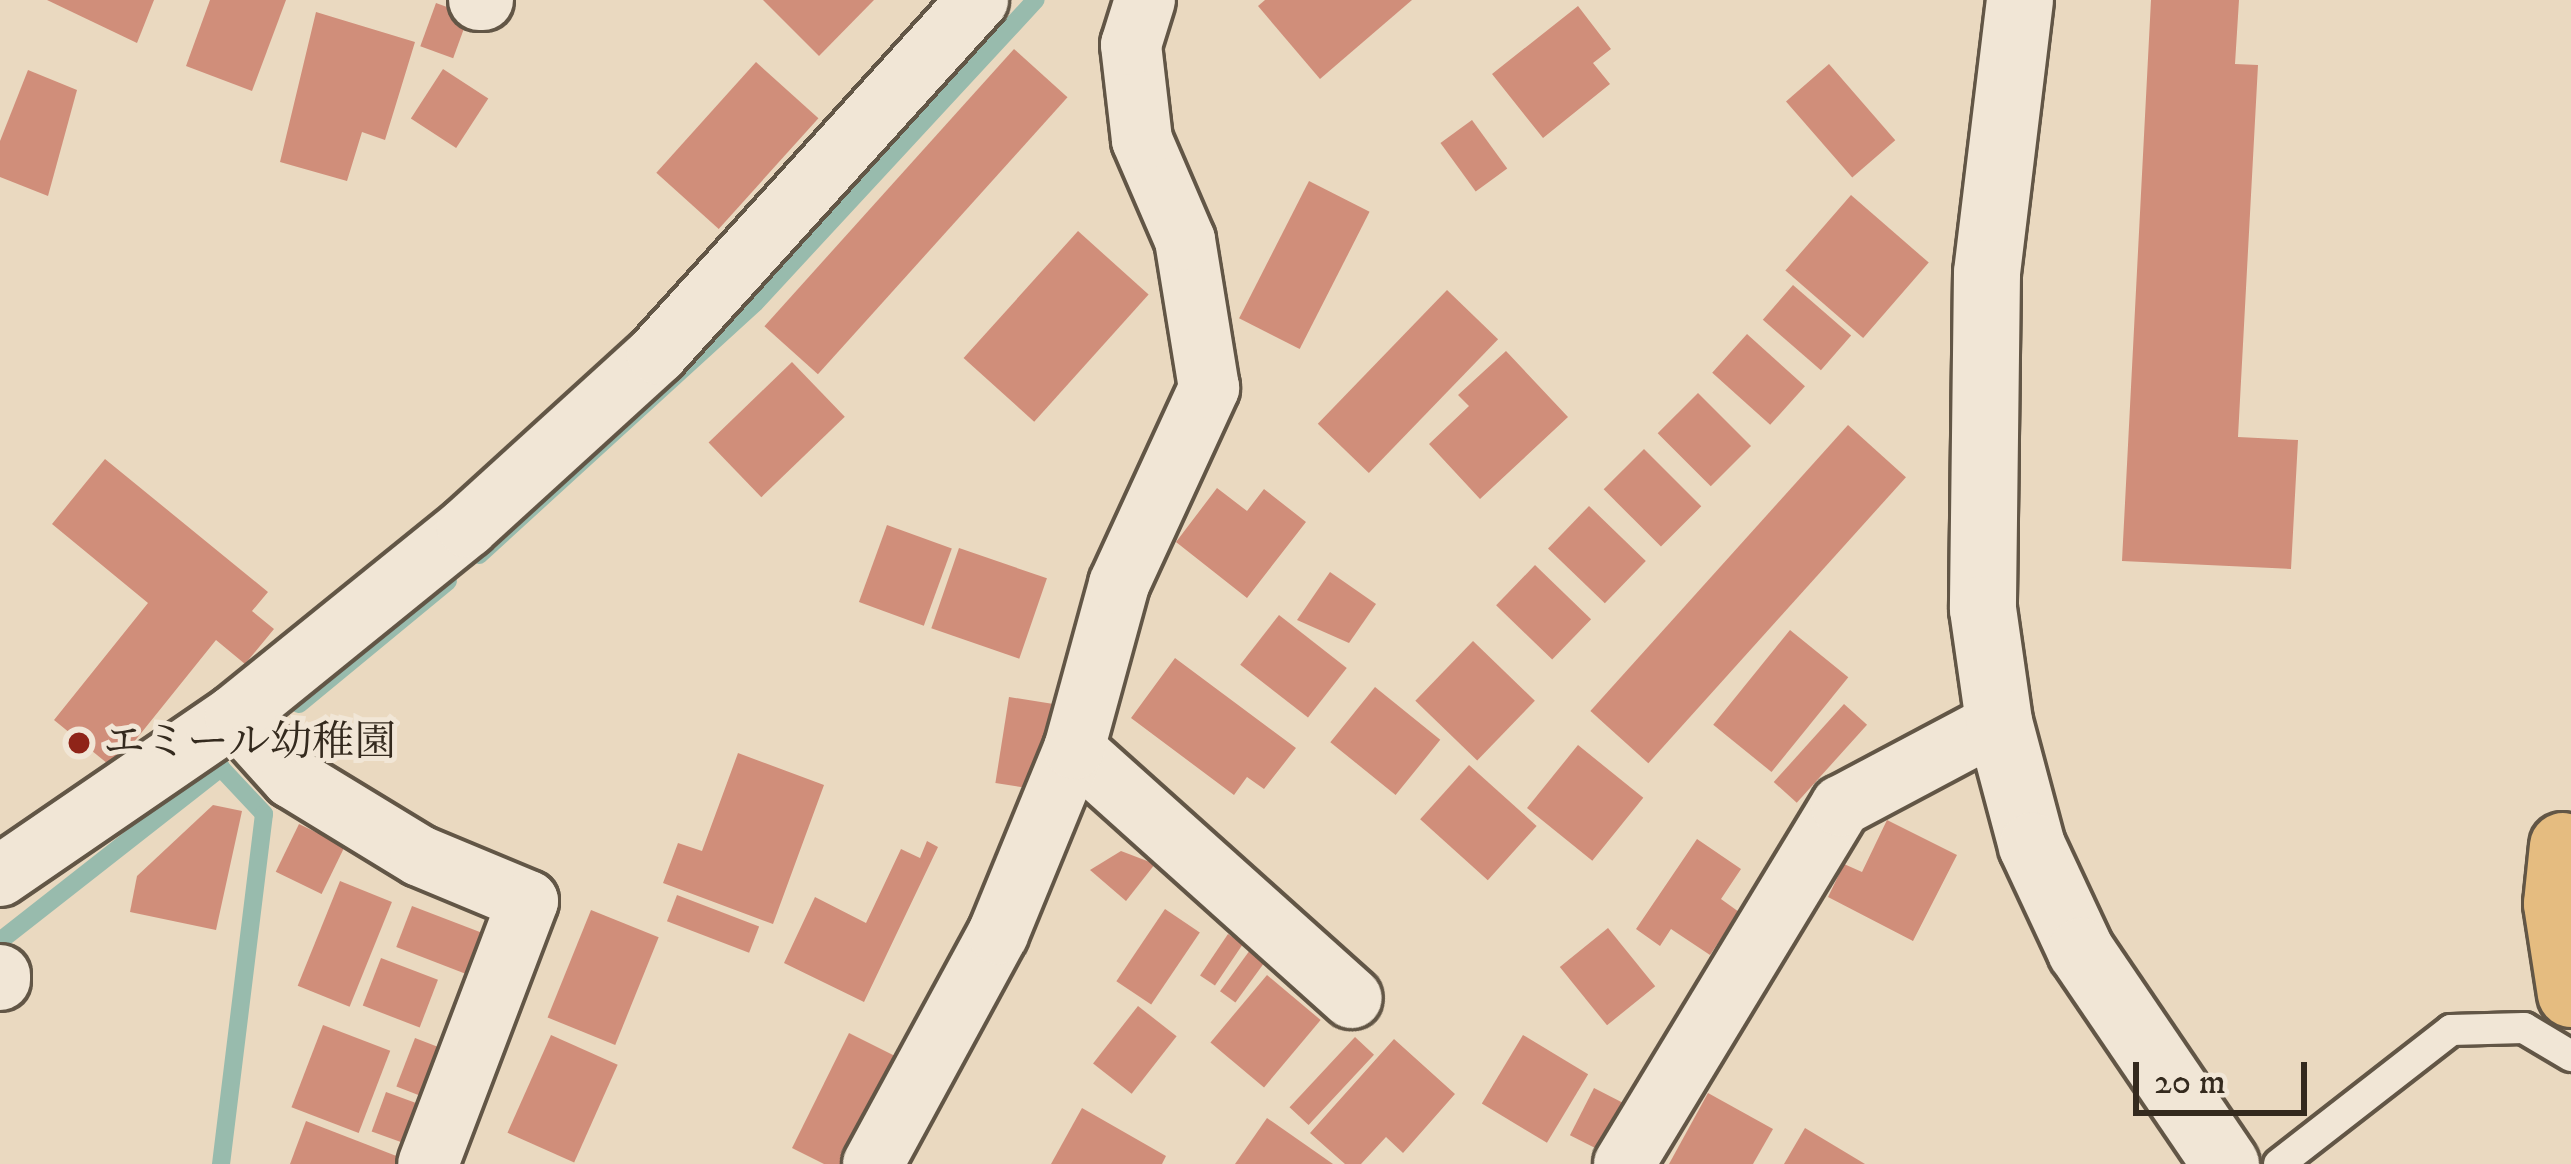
<!DOCTYPE html>
<meta charset="utf-8">
<style>
body{margin:0}
#map{position:relative;width:2571px;height:1164px;overflow:hidden;background:#ead9c0;font-family:"IM FELL DW Pica","Noto Serif JP",serif}
div>[style]{position:absolute}
.stream>*{height:18px;margin:-9px;padding:0 9px;transform-origin:9px;border-radius:9px;background:#98bbad}
.building>*{inset:0;background:#d08e7a;transform-origin:0 0}
.roads{filter:drop-shadow(3px 0 #625646) drop-shadow(-3px 0 #625646) drop-shadow(0 3px #625646) drop-shadow(0 -3px #625646)}
.service>*{height:30px;margin:-15px;padding:0 15px;transform-origin:15px;border-radius:15px;background:#f1e6d6}
.minor>*{height:60px;margin:-30px;padding:0 30px;transform-origin:30px;border-radius:30px;background:#f1e6d6}
.tertiary>*{height:66px;margin:-33px;padding:0 33px;transform-origin:33px;border-radius:33px;background:#f1e6d6}
.motorway>*{height:66px;margin:-33px;padding:0 33px;transform-origin:33px;border-radius:33px;background:#e5bc80}
.dots>*{width:33px;height:33px;translate:-50% -50%;box-sizing:border-box;border:6px solid #f1e6d6;border-radius:50%}
span{translate:-50% -50%;white-space:nowrap;text-align:center;line-height:1.15;-webkit-text-stroke:10px #f1e6d6;paint-order:stroke}
.poi-label{font-size:42px;color:#342a1e}
.left{translate:0 -50%;text-align:left}
.scale{position:absolute;left:2133px;top:1062px;width:174px;height:54px;box-sizing:border-box;border:6px solid #342a1e;border-top:0;padding-left:15px;font-size:36px;line-height:42px;white-space:nowrap;color:#342a1e;-webkit-text-stroke:9px #f1e6d6;paint-order:stroke}
</style>
<div id="map">
<div class="stream">
<div style="left:479px;top:555px;width:374px;rotate:-42.4deg"></div>
<div style="left:755px;top:303px;width:413px;rotate:-47.2deg"></div>
<div style="left:299px;top:704px;width:193px;rotate:-39.5deg"></div>
<div style="left:0;top:941px;width:281px;rotate:-38.1deg"></div>
<div style="left:221px;top:768px;width:63px;rotate:46.9deg"></div>
<div style="left:264px;top:814px;width:353px;rotate:97deg"></div>
</div>
<div class="building">
<div style="clip-path:polygon(47px 0,154px 0,137px 43px)"></div>
<div style="clip-path:polygon(210px 0,286px 0,252px 91px,186px 66px)"></div>
<div style="clip-path:polygon(763px 0,874px 0,819px 56px)"></div>
<div style="clip-path:polygon(1265px 0,1412px 0,1320px 79px,1258px 6px)"></div>
<div style="clip-path:polygon(2151px 0,2239px 0,2235px 64px,2258px 65px,2238px 437px,2298px 440px,2291px 569px,2122px 561px)"></div>
<div style="left:436px;top:3px;width:35px;height:46px;rotate:20deg"></div>
<div style="clip-path:polygon(1578px 6px,1611px 49px,1593px 63px,1610px 84px,1543px 138px,1492px 74px)"></div>
<div style="clip-path:polygon(316px 12px,415px 42px,385px 140px,362px 132px,347px 181px,280px 162px)"></div>
<div style="left:1014px;top:49px;width:72px;height:373px;rotate:42deg"></div>
<div style="left:756px;top:62px;width:84px;height:149px;rotate:42deg"></div>
<div style="left:1829px;top:64px;width:101px;height:57px;rotate:49deg"></div>
<div style="left:443px;top:69px;width:54px;height:59px;rotate:33deg"></div>
<div style="clip-path:polygon(28px 70px,77px 90px,48px 196px,0 177px,0 141px)"></div>
<div style="left:1472px;top:120px;width:60px;height:39px;rotate:54deg"></div>
<div style="left:1309px;top:181px;width:68px;height:154px;rotate:27deg"></div>
<div style="left:1851px;top:195px;width:103px;height:100px;rotate:41deg"></div>
<div style="left:1078px;top:231px;width:95px;height:171px;rotate:42deg"></div>
<div style="left:1793px;top:285px;width:77px;height:46px;rotate:41deg"></div>
<div style="left:1447px;top:290px;width:71px;height:186px;rotate:44deg"></div>
<div style="left:1747px;top:334px;width:78px;height:52px;rotate:42deg"></div>
<div style="clip-path:polygon(1506px 351px,1568px 417px,1480px 499px,1429px 444px,1469px 406px,1458px 395px)"></div>
<div style="left:792px;top:362px;width:76px;height:116px;rotate:46deg"></div>
<div style="left:1698px;top:393px;width:75px;height:57px;rotate:45deg"></div>
<div style="left:1848px;top:425px;width:78px;height:385px;rotate:42deg"></div>
<div style="left:1644px;top:449px;width:81px;height:57px;rotate:45deg"></div>
<div style="clip-path:polygon(105px 459px,268px 592px,252px 611px,274px 629px,245px 664px,216px 640px,113px 768px,54px 720px,148px 603px,52px 524px)"></div>
<div style="clip-path:polygon(1217px 488px,1247px 511px,1264px 489px,1306px 522px,1247px 598px,1176px 542px)"></div>
<div style="left:1589px;top:506px;width:79px;height:59px;rotate:44deg"></div>
<div style="left:887px;top:525px;width:69px;height:82px;rotate:20deg"></div>
<div style="left:959px;top:548px;width:93px;height:85px;rotate:19deg"></div>
<div style="left:1535px;top:565px;width:78px;height:56px;rotate:44deg"></div>
<div style="clip-path:polygon(1330px 572px,1376px 604px,1349px 643px,1297px 620px)"></div>
<div style="left:1279px;top:615px;width:86px;height:63px;rotate:38deg"></div>
<div style="left:1790px;top:630px;width:75px;height:122px;rotate:39deg"></div>
<div style="left:1473px;top:641px;width:86px;height:83px;rotate:44deg"></div>
<div style="clip-path:polygon(1175px 658px,1296px 748px,1264px 789px,1247px 777px,1234px 795px,1131px 718px)"></div>
<div style="left:1375px;top:687px;width:84px;height:71px;rotate:39deg"></div>
<div style="left:1009px;top:697px;width:56px;height:87px;rotate:9deg"></div>
<div style="left:1844px;top:704px;width:31px;height:105px;rotate:42deg"></div>
<div style="left:1578px;top:745px;width:84px;height:81px;rotate:39deg"></div>
<div style="clip-path:polygon(738px 753px,824px 785px,773px 924px,663px 883px,678px 843px,702px 851px)"></div>
<div style="left:1469px;top:765px;width:91px;height:73px;rotate:42deg"></div>
<div style="clip-path:polygon(213px 805px,242px 811px,216px 930px,130px 912px,137px 876px)"></div>
<div style="clip-path:polygon(1887px 820px,1957px 855px,1913px 941px,1828px 897px,1844px 864px,1862px 872px)"></div>
<div style="left:299px;top:824px;width:51px;height:53px;rotate:26deg"></div>
<div style="clip-path:polygon(1697px 839px,1741px 869px,1721px 899px,1739px 912px,1710px 955px,1671px 929px,1660px 946px,1636px 929px)"></div>
<div style="clip-path:polygon(927px 841px,938px 847px,864px 1002px,784px 963px,815px 897px,866px 923px,901px 849px,920px 858px)"></div>
<div style="clip-path:polygon(1121px 851px,1155px 864px,1126px 901px,1090px 870px)"></div>
<div style="left:340px;top:881px;width:56px;height:113px;rotate:22deg"></div>
<div style="left:677px;top:895px;width:88px;height:28px;rotate:21deg"></div>
<div style="left:412px;top:906px;width:79px;height:44px;rotate:21deg"></div>
<div style="left:1165px;top:909px;width:42px;height:87px;rotate:34deg"></div>
<div style="left:591px;top:910px;width:73px;height:116px;rotate:22deg"></div>
<div style="left:1608px;top:928px;width:75px;height:62px;rotate:51deg"></div>
<div style="left:1228px;top:934px;width:18px;height:50px;rotate:34deg"></div>
<div style="left:1250px;top:950px;width:19px;height:51px;rotate:36deg"></div>
<div style="left:381px;top:958px;width:61px;height:51px;rotate:21deg"></div>
<div style="left:1267px;top:975px;width:70px;height:88px;rotate:40deg"></div>
<div style="left:1138px;top:1006px;width:49px;height:73px;rotate:38deg"></div>
<div style="left:323px;top:1025px;width:72px;height:88px;rotate:21deg"></div>
<div style="clip-path:polygon(849px 1033px,901px 1059px,850px 1164px,824px 1164px,792px 1148px)"></div>
<div style="left:551px;top:1035px;width:73px;height:107px;rotate:24deg"></div>
<div style="left:1523px;top:1035px;width:76px;height:80px;rotate:31deg"></div>
<div style="left:1355px;top:1037px;width:26px;height:96px;rotate:43deg"></div>
<div style="left:415px;top:1038px;width:36px;height:52px;rotate:21deg"></div>
<div style="clip-path:polygon(1394px 1039px,1455px 1094px,1403px 1153px,1386px 1137px,1361px 1164px,1345px 1164px,1310px 1133px)"></div>
<div style="left:1594px;top:1088px;width:35px;height:53px;rotate:27deg"></div>
<div style="left:386px;top:1092px;width:37px;height:42px;rotate:20deg"></div>
<div style="clip-path:polygon(1708px 1093px,1773px 1129px,1753px 1164px,1669px 1164px)"></div>
<div style="clip-path:polygon(1082px 1108px,1166px 1156px,1162px 1164px,1051px 1164px)"></div>
<div style="clip-path:polygon(1267px 1118px,1333px 1164px,1235px 1164px)"></div>
<div style="clip-path:polygon(306px 1121px,399px 1157px,397px 1164px,290px 1164px)"></div>
<div style="clip-path:polygon(1805px 1128px,1865px 1164px,1784px 1164px)"></div>
</div>
<div class="roads">
<div class="service">
<div style="left:2279px;top:1164px;width:218px;rotate:-37.9deg"></div>
<div style="left:2451px;top:1030px;width:73px;rotate:-1.6deg"></div>
<div style="left:2524px;top:1028px;width:55px;rotate:30.8deg"></div>
</div>
<div class="minor">
<div style="left:479px;top:0;width:4px"></div>
<div style="left:235px;top:715px;width:85px;rotate:47.9deg"></div>
<div style="left:292px;top:778px;width:150px;rotate:31.4deg"></div>
<div style="left:420px;top:856px;width:117px;rotate:22.6deg"></div>
<div style="left:528px;top:901px;width:281px;rotate:110.8deg"></div>
<div style="left:1074px;top:749px;width:373px;rotate:41.9deg"></div>
<div style="left:0;top:876px;width:285px;rotate:-34.4deg"></div>
<div style="left:235px;top:715px;width:299px;rotate:-39deg"></div>
<div style="left:467px;top:527px;width:257px;rotate:-42.3deg"></div>
<div style="left:657px;top:354px;width:478px;rotate:-47.8deg"></div>
<div style="left:0;top:975px;width:5px;rotate:90deg"></div>
<div style="left:873px;top:1164px;width:262px;rotate:-61.5deg"></div>
<div style="left:998px;top:934px;width:200px;rotate:-67.7deg"></div>
<div style="left:1074px;top:749px;width:171px;rotate:-74.7deg"></div>
<div style="left:1119px;top:584px;width:216px;rotate:-65.3deg"></div>
<div style="left:1209px;top:388px;width:150px;rotate:-99.2deg"></div>
<div style="left:1185px;top:240px;width:109px;rotate:-113.3deg"></div>
<div style="left:1142px;top:140px;width:96px;rotate:-96.6deg"></div>
<div style="left:1131px;top:45px;width:47px;rotate:-72.7deg"></div>
<div style="left:1624px;top:1164px;width:419px;rotate:-58.8deg"></div>
<div style="left:1841px;top:806px;width:179px;rotate:-28deg"></div>
</div>
<div class="tertiary">
<div style="left:2020px;top:0;width:275px;rotate:96.9deg"></div>
<div style="left:1987px;top:273px;width:336px;rotate:90.7deg"></div>
<div style="left:1983px;top:609px;width:114px;rotate:81.9deg"></div>
<div style="left:1999px;top:722px;width:128px;rotate:75.1deg"></div>
<div style="left:2032px;top:846px;width:116px;rotate:65deg"></div>
<div style="left:2081px;top:951px;width:258px;rotate:55.8deg"></div>
</div>
<div class="motorway">
<div style="left:2563px;top:846px;width:58px;rotate:95.9deg"></div>
<div style="left:2557px;top:904px;width:91px;rotate:81.2deg"></div>
</div>
</div>
<div class="dots">
<div style="left:79px;top:743px;background:#8f2418"></div>
</div>
<div class="poi-label">
<span class="left" style="left:103px;top:743px">エミール幼稚園</span>
</div>
<div class="scale">20 m</div>
</div>
